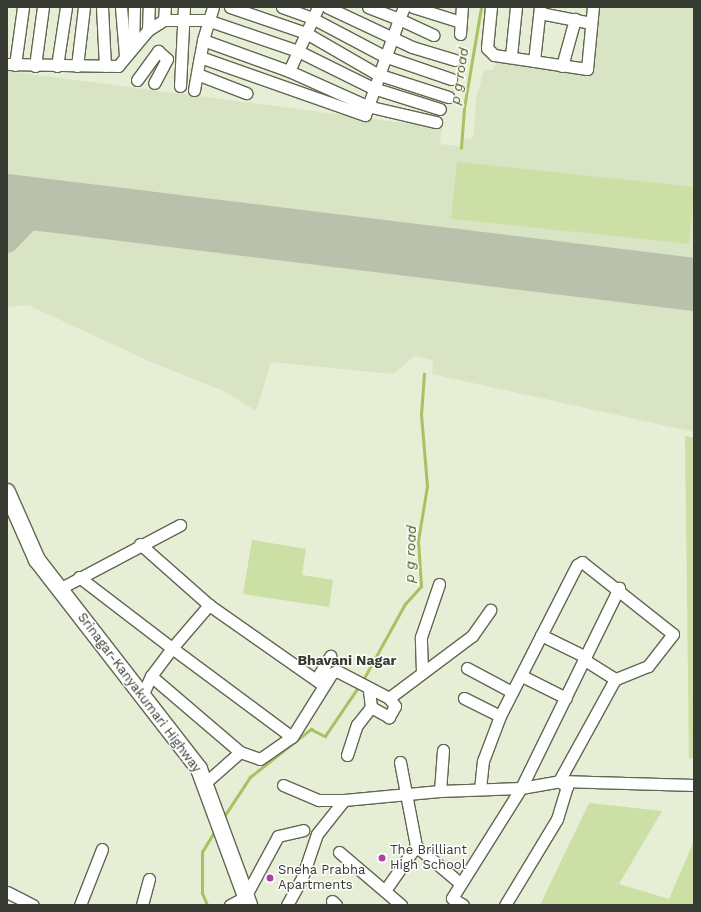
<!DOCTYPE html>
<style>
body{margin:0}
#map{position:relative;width:701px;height:912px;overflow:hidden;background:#e6eed6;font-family:"Work Sans",sans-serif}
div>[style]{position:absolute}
.built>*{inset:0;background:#d9e4c5}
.green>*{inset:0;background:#ccdfa4;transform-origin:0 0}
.stream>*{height:2.5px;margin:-1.25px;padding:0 1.25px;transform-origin:1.25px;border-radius:1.25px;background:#a7c261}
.taxiway>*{height:21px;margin:-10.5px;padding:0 10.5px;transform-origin:10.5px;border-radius:10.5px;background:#b9c0ac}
.runway>*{height:53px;margin:-26.5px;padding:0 26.5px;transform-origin:26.5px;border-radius:26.5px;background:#b9c0ac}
.roads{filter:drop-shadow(1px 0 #606752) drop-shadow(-1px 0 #606752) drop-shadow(0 1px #606752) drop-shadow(0 -1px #606752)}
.minor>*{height:11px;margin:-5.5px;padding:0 5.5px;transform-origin:5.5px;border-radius:5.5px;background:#fff}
.highway>*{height:16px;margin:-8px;padding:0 8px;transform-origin:8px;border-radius:8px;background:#fff}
.dots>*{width:11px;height:11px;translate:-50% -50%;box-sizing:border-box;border:2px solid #fff;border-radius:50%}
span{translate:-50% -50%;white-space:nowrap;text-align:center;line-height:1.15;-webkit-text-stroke:3px #fff;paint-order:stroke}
.street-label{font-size:13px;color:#383b32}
.poi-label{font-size:13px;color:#383b32}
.left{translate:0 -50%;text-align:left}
.water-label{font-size:14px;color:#3d4d01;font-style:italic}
.neighbourhood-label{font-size:14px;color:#383b32;font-weight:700}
.frame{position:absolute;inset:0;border:8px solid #383b32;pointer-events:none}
</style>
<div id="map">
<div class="built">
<div style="clip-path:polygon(596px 7px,694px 7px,694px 432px,432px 374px,433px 360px,415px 356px,393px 374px,271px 362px,256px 411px,224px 391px,149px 361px,28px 305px,7px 307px,7px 71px,442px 128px,440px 144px,459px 146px,462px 138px,470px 139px,474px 135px,476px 99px,484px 70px,493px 70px,499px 58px,591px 73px)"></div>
</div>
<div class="green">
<div style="left:457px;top:162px;width:239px;height:57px;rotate:6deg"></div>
<div style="clip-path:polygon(685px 436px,694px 438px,694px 758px,689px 759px)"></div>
<div style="clip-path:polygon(252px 540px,306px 549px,302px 575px,333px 580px,329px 607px,243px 594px)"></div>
<div style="clip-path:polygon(589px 803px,662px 811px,619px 884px,669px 899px,694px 841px,694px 905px,540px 905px)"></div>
</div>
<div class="stream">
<div style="left:461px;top:148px;width:40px;rotate:-85.7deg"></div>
<div style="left:464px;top:108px;width:102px;rotate:-80.4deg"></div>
<div style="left:363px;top:680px;width:87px;rotate:-61.1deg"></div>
<div style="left:405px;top:604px;width:24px;rotate:-48deg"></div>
<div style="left:421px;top:586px;width:45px;rotate:-93.8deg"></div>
<div style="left:418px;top:541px;width:56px;rotate:-80.7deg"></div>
<div style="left:427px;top:486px;width:71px;rotate:-94.8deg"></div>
<div style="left:421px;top:415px;width:41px;rotate:-85.8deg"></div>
<div style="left:223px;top:818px;width:49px;rotate:-56.6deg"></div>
<div style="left:250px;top:777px;width:78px;rotate:-38.2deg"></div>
<div style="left:311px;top:729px;width:16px;rotate:27deg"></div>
<div style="left:325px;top:736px;width:60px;rotate:-55.8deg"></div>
<div style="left:207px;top:905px;width:13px;rotate:-113deg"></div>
<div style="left:202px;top:893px;width:41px;rotate:-90deg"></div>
<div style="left:202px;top:852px;width:26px;rotate:-59deg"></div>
</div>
<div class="taxiway">
<div style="left:7px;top:188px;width:65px;rotate:17deg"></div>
<div style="left:7px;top:242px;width:32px;rotate:-46deg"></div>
<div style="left:29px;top:219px;width:31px;rotate:-25deg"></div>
</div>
<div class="runway">
<div style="left:7px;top:200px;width:692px;rotate:6.97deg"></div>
</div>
<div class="roads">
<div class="minor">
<div style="left:102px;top:7px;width:59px;rotate:87.1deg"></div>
<div style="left:121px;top:7px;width:49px;rotate:85.3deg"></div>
<div style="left:213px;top:7px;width:34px;rotate:107deg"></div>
<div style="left:203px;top:40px;width:91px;rotate:19.8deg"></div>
<div style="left:289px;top:71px;width:85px;rotate:24.2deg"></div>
<div style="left:367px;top:106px;width:71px;rotate:13.1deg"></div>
<div style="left:230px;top:7px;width:80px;rotate:18.9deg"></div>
<div style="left:306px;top:33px;width:82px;rotate:30deg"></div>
<div style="left:377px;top:74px;width:75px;rotate:17.9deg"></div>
<div style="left:282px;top:7px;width:32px;rotate:20deg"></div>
<div style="left:312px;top:18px;width:81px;rotate:27.8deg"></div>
<div style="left:384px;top:56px;width:71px;rotate:18.9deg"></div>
<div style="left:327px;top:7px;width:94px;rotate:25.2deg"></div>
<div style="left:412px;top:47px;width:45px;rotate:16.8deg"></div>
<div style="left:404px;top:7px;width:13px;rotate:113deg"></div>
<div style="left:399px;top:19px;width:38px;rotate:25deg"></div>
<div style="left:413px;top:7px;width:50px;rotate:17.4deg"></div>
<div style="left:491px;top:7px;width:41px;rotate:95.6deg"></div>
<div style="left:487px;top:48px;width:10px;rotate:45deg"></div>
<div style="left:494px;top:55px;width:94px;rotate:8.6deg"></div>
<div style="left:587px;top:69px;width:62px;rotate:-84.5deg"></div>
<div style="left:540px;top:13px;width:52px;rotate:11.1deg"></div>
<div style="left:164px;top:20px;width:13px;rotate:-86deg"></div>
<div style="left:148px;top:30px;width:23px;rotate:-88deg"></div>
<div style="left:460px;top:34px;width:27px;rotate:-86deg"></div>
<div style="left:203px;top:40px;width:17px;rotate:100deg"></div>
<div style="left:200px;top:57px;width:175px;rotate:19.4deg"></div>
<div style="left:365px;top:115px;width:102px;rotate:-70.5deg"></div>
<div style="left:399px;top:19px;width:33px;rotate:-159deg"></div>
<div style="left:133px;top:47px;width:40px;rotate:-88.6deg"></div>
<div style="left:511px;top:56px;width:49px;rotate:-84.2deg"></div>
<div style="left:534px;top:61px;width:54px;rotate:-83.7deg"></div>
<div style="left:7px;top:64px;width:111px;rotate:1deg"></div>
<div style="left:118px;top:66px;width:47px;rotate:-50.2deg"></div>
<div style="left:148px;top:30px;width:19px;rotate:-32deg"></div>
<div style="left:164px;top:20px;width:43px"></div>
<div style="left:207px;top:20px;width:96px;rotate:18.8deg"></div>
<div style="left:298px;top:51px;width:84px;rotate:26.3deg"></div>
<div style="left:373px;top:88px;width:70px;rotate:17.4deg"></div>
<div style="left:15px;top:65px;width:59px;rotate:-82.1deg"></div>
<div style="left:35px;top:66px;width:60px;rotate:-82.3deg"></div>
<div style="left:57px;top:66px;width:60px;rotate:-81.3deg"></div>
<div style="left:77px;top:66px;width:59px;rotate:-83.2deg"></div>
<div style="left:562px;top:66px;width:49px;rotate:-74.5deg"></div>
<div style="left:289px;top:71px;width:70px;rotate:-65.6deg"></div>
<div style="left:197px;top:74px;width:53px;rotate:21.2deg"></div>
<div style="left:137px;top:80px;width:36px;rotate:-54deg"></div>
<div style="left:158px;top:51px;width:12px;rotate:42deg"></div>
<div style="left:167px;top:59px;width:27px;rotate:118deg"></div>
<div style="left:180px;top:86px;width:79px;rotate:-87.1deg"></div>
<div style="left:194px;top:90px;width:34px;rotate:-80deg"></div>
<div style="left:140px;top:544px;width:92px;rotate:41.5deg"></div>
<div style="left:209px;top:605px;width:138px;rotate:35deg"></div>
<div style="left:79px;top:577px;width:117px;rotate:37.4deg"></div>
<div style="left:172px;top:648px;width:57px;rotate:-49.3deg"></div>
<div style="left:59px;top:589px;width:137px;rotate:-27.9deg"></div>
<div style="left:541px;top:635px;width:50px;rotate:26.1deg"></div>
<div style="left:467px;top:668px;width:51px;rotate:28.1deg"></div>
<div style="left:422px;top:671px;width:34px;rotate:-92deg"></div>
<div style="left:421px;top:637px;width:56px;rotate:-71.2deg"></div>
<div style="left:151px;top:676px;width:35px;rotate:-53deg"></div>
<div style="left:172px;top:648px;width:149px;rotate:36.6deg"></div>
<div style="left:522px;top:676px;width:49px;rotate:26.6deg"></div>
<div style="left:317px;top:678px;width:26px;rotate:-59deg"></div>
<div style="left:142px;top:696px;width:22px;rotate:-66deg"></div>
<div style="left:151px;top:676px;width:117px;rotate:40.5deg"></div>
<div style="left:389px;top:698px;width:104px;rotate:-36.8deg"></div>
<div style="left:472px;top:636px;width:32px;rotate:-55deg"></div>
<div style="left:464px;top:698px;width:40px;rotate:26.6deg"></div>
<div style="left:347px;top:755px;width:32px;rotate:-72deg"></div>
<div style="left:357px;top:725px;width:23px;rotate:-52deg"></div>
<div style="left:371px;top:707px;width:17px;rotate:-97deg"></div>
<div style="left:400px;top:762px;width:86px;rotate:79.2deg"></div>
<div style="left:559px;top:781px;width:116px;rotate:-61.2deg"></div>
<div style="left:615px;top:679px;width:36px;rotate:-148deg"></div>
<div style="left:204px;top:784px;width:48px;rotate:-41.6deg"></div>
<div style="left:240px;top:752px;width:21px;rotate:19deg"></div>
<div style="left:260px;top:759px;width:39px;rotate:-35deg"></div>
<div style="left:292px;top:737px;width:75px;rotate:-58deg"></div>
<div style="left:332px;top:673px;width:5px;rotate:-22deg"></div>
<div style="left:337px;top:671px;width:59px;rotate:27.4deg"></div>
<div style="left:389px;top:698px;width:10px;rotate:53deg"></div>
<div style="left:395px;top:706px;width:13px;rotate:119deg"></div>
<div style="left:389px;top:717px;width:21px;rotate:-151deg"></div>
<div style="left:283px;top:785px;width:39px;rotate:23deg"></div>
<div style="left:319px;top:800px;width:25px"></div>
<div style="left:344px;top:800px;width:96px;rotate:-5.4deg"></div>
<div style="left:440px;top:791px;width:81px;rotate:-2.1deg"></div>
<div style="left:521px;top:788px;width:39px;rotate:-10deg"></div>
<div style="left:559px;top:781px;width:135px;rotate:1.7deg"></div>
<div style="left:480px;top:789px;width:28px;rotate:-84deg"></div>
<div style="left:483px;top:761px;width:48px;rotate:-69.3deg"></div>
<div style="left:500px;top:716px;width:169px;rotate:-63deg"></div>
<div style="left:577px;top:565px;width:6px;rotate:-31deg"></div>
<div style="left:582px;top:562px;width:116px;rotate:38.4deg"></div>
<div style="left:673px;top:634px;width:41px;rotate:128deg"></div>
<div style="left:648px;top:666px;width:35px;rotate:158deg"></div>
<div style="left:440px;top:791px;width:41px;rotate:-85.8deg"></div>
<div style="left:339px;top:852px;width:82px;rotate:40.5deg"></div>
<div style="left:386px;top:889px;width:52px;rotate:-55.1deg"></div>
<div style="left:416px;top:846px;width:57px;rotate:40.1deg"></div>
<div style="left:7px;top:892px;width:29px;rotate:27deg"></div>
<div style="left:332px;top:901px;width:6px;rotate:45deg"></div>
<div style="left:80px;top:905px;width:60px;rotate:-68.6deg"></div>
<div style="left:142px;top:905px;width:27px;rotate:-75deg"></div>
<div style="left:230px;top:905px;width:17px;rotate:-28deg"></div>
<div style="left:245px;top:897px;width:69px;rotate:-61.6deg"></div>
<div style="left:278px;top:836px;width:26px;rotate:-13deg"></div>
<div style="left:287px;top:905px;width:31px;rotate:-61deg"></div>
<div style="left:302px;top:878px;width:46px;rotate:-71.2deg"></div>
<div style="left:317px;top:834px;width:43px;rotate:-51.5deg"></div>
<div style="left:463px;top:905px;width:13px;rotate:-148deg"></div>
<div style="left:452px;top:898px;width:130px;rotate:-57.9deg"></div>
<div style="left:521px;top:788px;width:223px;rotate:-63.9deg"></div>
<div style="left:505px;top:905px;width:100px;rotate:-58.8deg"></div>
<div style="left:557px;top:819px;width:34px;rotate:-73deg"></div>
<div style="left:567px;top:787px;width:10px;rotate:-143deg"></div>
</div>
<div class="highway">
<div style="left:7px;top:492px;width:74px;rotate:66.2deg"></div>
<div style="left:37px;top:560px;width:264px;rotate:52.2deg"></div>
<div style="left:199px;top:769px;width:145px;rotate:69.8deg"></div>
</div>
</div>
<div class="dots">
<div style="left:382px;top:858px;background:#ae42a2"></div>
<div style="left:270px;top:878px;background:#ae42a2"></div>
</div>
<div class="street-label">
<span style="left:139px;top:693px;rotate:53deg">Srinagar-Kanyakumari Highway</span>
</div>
<div class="poi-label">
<span class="left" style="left:390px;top:858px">The Brilliant<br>High School</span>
<span class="left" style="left:278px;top:878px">Sneha Prabha<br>Apartments</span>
</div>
<div class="water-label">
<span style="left:459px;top:76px;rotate:-81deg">p g road</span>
<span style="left:410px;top:554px;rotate:-88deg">p g road</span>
</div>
<div class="neighbourhood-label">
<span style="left:347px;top:660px">Bhavani Nagar</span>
</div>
<div class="frame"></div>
</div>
